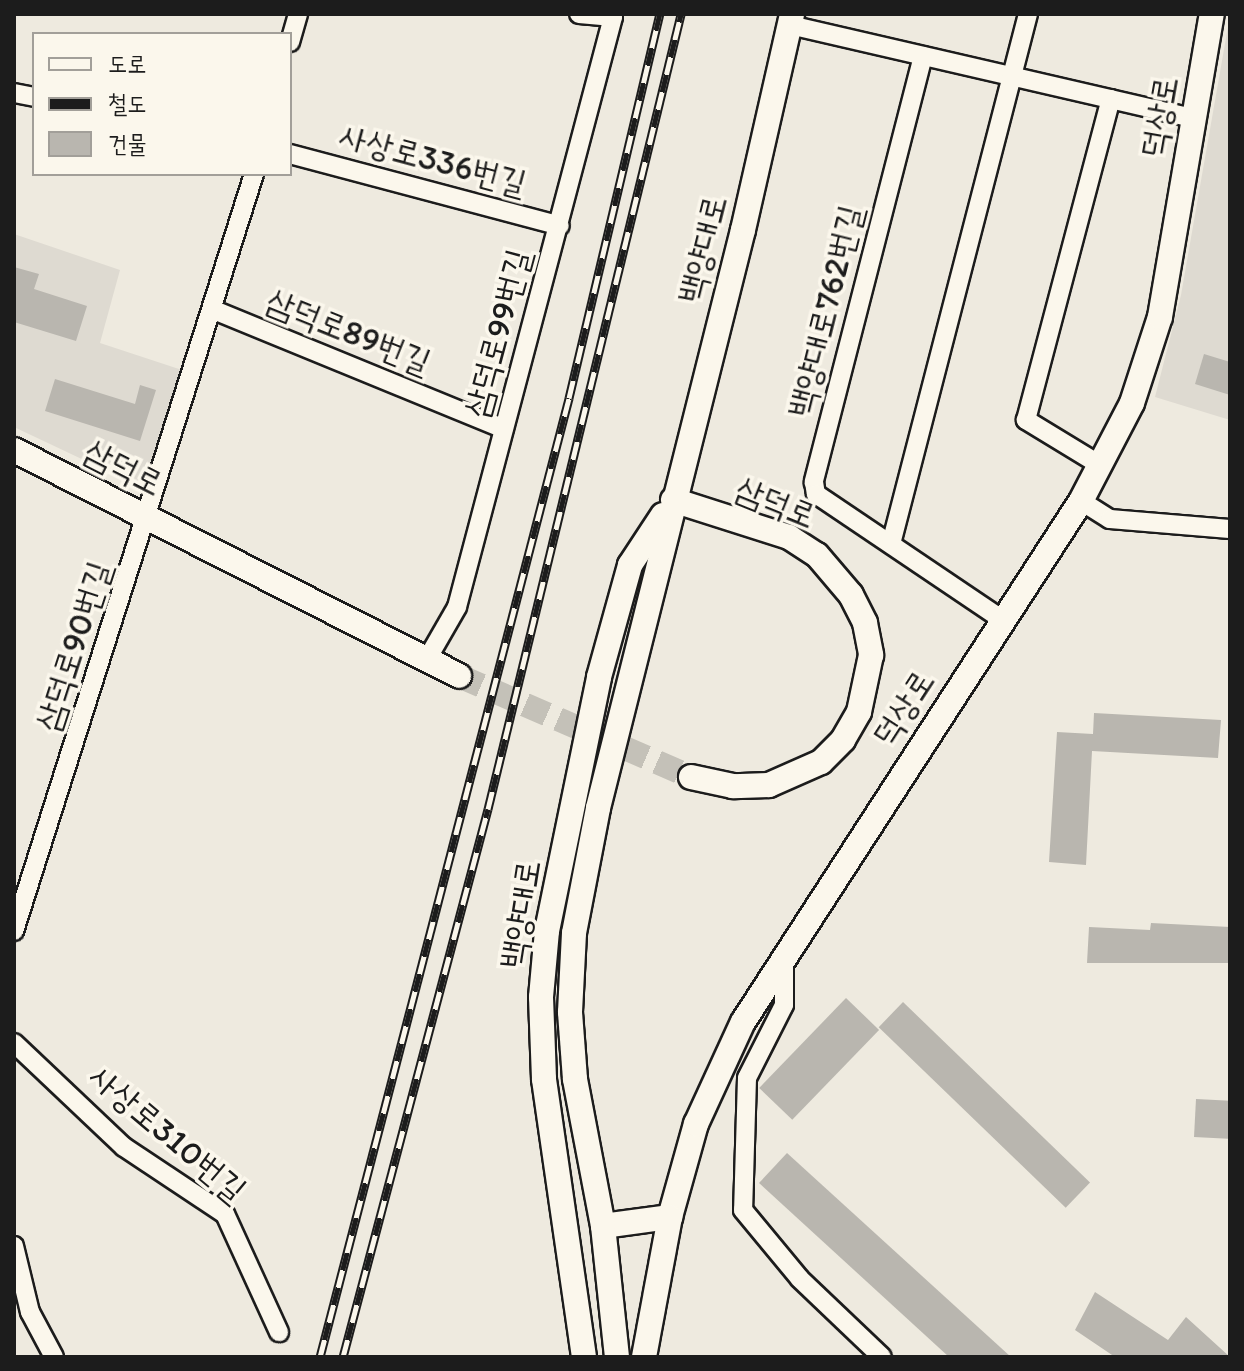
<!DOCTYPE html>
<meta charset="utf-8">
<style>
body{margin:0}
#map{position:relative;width:1244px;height:1371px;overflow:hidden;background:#eeeadf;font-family:Itim,"Poor Story",sans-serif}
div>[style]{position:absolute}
.built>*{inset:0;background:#dedad1}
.building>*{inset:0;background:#b9b6af;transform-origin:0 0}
.secondary-tunnel>*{height:24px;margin-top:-12px;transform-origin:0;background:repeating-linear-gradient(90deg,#c4c1b8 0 24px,transparent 0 36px)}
.roads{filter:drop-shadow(2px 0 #1c1c1c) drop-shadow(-2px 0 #1c1c1c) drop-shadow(0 2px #1c1c1c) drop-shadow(0 -2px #1c1c1c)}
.street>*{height:18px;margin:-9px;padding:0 9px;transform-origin:9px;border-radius:9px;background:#fbf7ec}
.secondary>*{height:24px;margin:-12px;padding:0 12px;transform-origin:12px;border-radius:12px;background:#fbf7ec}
.rail>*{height:9px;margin-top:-4.5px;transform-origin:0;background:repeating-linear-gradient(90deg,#fbf7ec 0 18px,#1c1c1c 0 36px);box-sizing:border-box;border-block:2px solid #1c1c1c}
span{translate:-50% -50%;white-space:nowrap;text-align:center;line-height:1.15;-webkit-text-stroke:7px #fbf7ec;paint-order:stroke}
.street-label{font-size:34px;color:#1c1c1c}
.frame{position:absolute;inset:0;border:16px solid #1c1c1c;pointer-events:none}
.legend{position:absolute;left:32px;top:32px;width:260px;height:144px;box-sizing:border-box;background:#fbf7ec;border:2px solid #a29f99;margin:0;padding:10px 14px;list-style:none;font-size:24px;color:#1c1c1c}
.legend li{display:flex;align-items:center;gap:16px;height:40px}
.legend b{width:40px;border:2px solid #a29f99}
</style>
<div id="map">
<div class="built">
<div style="clip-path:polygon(1230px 15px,1230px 420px,1155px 397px,1181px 295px)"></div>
<div style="clip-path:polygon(14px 234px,120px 270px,100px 343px,182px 370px,143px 488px,14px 427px)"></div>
</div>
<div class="building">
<div style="clip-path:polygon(14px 267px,39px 274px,34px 289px,87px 306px,76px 341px,14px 322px)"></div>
<div style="clip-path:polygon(1204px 354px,1230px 362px,1230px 395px,1195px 384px)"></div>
<div style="clip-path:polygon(55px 379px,135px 404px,140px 385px,156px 390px,140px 441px,45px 411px)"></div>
<div style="clip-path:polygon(1094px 713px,1221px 720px,1218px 758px,1092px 751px,1086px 865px,1049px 862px,1057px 732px,1093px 734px)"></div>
<div style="clip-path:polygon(1151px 923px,1230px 927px,1230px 963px,1087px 963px,1089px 927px,1150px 930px)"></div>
<div style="left:846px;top:998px;width:46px;height:125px;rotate:44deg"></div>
<div style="left:903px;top:1002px;width:260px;height:35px;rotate:44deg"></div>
<div style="left:1196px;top:1099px;width:34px;height:38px;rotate:3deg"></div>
<div style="clip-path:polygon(787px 1153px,1011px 1357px,949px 1357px,759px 1183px)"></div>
<div style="clip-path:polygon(1095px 1292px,1168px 1340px,1186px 1317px,1230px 1357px,1115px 1357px,1075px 1330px)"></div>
</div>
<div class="secondary-tunnel">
<div style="left:459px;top:676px;width:253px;rotate:23.5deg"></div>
</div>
<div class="roads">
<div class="street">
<div style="left:790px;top:25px;width:414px;rotate:13deg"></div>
<div style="left:290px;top:42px;width:29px;rotate:-74deg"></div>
<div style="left:923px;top:56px;width:440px;rotate:104.4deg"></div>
<div style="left:814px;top:482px;width:12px;rotate:81deg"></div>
<div style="left:816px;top:494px;width:223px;rotate:34deg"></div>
<div style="left:14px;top:93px;width:20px;rotate:11deg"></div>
<div style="left:290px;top:154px;width:279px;rotate:14.9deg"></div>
<div style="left:214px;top:310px;width:313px;rotate:22.3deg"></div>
<div style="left:1100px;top:465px;width:87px;rotate:-148.7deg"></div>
<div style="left:1026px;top:420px;width:332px;rotate:-75.2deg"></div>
<div style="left:1081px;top:501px;width:34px;rotate:32deg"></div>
<div style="left:1110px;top:519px;width:120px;rotate:4.8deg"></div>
<div style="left:891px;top:544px;width:547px;rotate:-75.51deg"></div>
<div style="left:426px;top:661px;width:62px;rotate:-60.1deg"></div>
<div style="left:457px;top:607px;width:610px;rotate:-75.19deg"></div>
<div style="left:613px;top:17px;width:34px;rotate:-175deg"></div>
<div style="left:14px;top:931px;width:794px;rotate:-72.41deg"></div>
<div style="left:784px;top:957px;width:48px;rotate:90deg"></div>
<div style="left:784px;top:1005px;width:82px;rotate:116.9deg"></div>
<div style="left:747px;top:1078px;width:132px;rotate:91.7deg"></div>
<div style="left:743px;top:1210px;width:89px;rotate:50.4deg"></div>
<div style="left:800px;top:1279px;width:113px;rotate:43.6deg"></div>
<div style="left:14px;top:1043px;width:151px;rotate:43.4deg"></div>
<div style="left:124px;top:1147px;width:121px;rotate:33.6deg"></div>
<div style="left:225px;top:1214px;width:130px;rotate:65.4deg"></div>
<div style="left:14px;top:1246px;width:68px;rotate:76.4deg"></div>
<div style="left:30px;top:1312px;width:51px;rotate:61.9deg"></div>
</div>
<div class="secondary">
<div style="left:14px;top:450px;width:499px;rotate:26.9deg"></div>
<div style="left:673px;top:500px;width:122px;rotate:17.7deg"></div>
<div style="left:789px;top:537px;width:33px;rotate:33deg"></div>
<div style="left:817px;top:555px;width:52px;rotate:49.6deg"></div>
<div style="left:851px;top:595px;width:31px;rotate:63deg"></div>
<div style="left:865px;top:623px;width:33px;rotate:79deg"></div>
<div style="left:871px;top:655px;width:58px;rotate:101.9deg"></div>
<div style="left:859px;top:712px;width:32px;rotate:120deg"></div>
<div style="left:843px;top:740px;width:31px;rotate:135deg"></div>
<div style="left:821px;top:762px;width:57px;rotate:156.1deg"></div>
<div style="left:769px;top:785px;width:36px;rotate:178deg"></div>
<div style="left:733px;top:786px;width:43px;rotate:-167.9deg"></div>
<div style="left:603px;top:1226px;width:68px;rotate:-7.7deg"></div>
<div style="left:670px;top:1217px;width:97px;rotate:-74.4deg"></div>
<div style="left:696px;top:1124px;width:112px;rotate:-65.3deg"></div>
<div style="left:743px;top:1022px;width:621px;rotate:-57.03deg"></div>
<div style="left:1081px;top:501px;width:110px;rotate:-62.5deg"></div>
<div style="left:1132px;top:403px;width:90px;rotate:-72deg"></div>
<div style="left:1160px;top:317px;width:307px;rotate:-80.3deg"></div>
<div style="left:584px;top:1357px;width:281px;rotate:-98.2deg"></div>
<div style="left:544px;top:1079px;width:82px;rotate:-92.1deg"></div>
<div style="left:541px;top:997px;width:66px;rotate:-84.8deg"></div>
<div style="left:547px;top:931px;width:259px;rotate:-78.4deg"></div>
<div style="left:599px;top:677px;width:116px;rotate:-74.5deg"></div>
<div style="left:630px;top:565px;width:60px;rotate:-56.6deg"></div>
<div style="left:617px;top:1357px;width:132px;rotate:-96.1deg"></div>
<div style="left:603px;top:1226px;width:150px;rotate:-100.8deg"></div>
<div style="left:575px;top:1079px;width:67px;rotate:-94.3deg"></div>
<div style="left:570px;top:1012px;width:79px;rotate:-87.1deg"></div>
<div style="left:574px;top:933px;width:127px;rotate:-79.1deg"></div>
<div style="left:598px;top:808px;width:596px;rotate:-75.92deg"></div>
<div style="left:743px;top:230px;width:221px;rotate:-77.2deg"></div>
<div style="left:644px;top:1357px;width:142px;rotate:-79.5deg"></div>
</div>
</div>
<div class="rail">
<div style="left:320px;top:1357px;width:991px;rotate:-75.44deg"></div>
<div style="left:569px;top:398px;width:395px;rotate:-76.7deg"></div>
<div style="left:343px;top:1357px;width:567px;rotate:-75.18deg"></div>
<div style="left:488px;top:809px;width:818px;rotate:-76.35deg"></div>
</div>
<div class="street-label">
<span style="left:1159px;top:117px;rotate:-80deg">덕상로</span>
<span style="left:433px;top:159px;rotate:15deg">사상로336번길</span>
<span style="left:702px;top:249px;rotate:-76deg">백양대로</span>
<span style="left:825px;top:311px;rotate:-76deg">백양대로762번길</span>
<span style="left:349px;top:331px;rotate:22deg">삼덕로89번길</span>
<span style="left:497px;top:333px;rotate:-75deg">삼덕로99번길</span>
<span style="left:124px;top:467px;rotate:27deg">삼덕로</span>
<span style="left:776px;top:502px;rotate:22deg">삼덕로</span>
<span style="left:73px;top:646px;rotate:-72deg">삼덕로90번길</span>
<span style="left:903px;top:708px;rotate:-57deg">덕상로</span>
<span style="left:520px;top:914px;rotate:-81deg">백양대로</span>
<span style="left:168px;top:1133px;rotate:40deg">사상로310번길</span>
</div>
<div class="frame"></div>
<ul class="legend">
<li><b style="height:10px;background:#fbf7ec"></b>도로</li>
<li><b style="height:10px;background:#1c1c1c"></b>철도</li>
<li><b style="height:22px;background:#b9b6af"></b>건물</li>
</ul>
</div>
